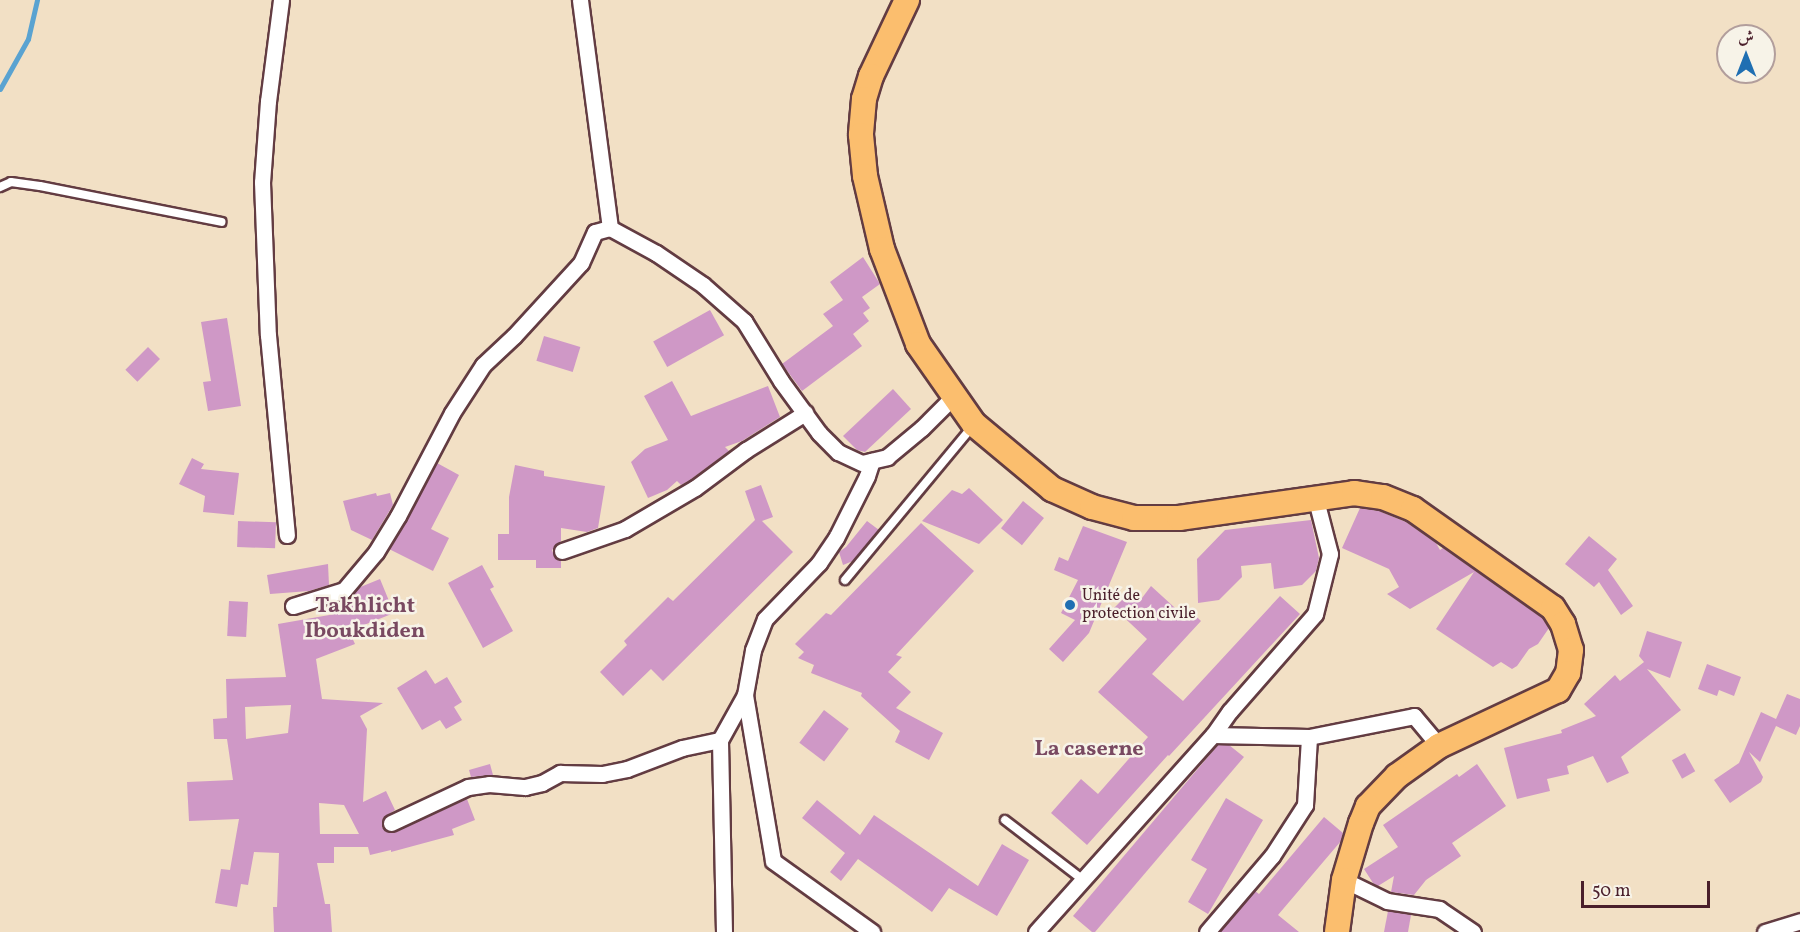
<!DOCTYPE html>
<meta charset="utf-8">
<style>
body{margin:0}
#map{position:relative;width:1800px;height:932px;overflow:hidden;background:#f2e0c5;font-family:Vollkorn,Amiri,serif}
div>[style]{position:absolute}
.stream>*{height:5px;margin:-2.5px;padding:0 2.5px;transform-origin:2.5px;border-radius:2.5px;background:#5aa3d1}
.building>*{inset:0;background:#cf98c6;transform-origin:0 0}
.roads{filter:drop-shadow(2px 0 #633c42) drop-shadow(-2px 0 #633c42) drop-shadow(0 2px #633c42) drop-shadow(0 -2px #633c42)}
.service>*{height:8px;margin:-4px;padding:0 4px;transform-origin:4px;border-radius:4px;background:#fff}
.minor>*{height:15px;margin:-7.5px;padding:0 7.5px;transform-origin:7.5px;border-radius:7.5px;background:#fff}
.primary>*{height:24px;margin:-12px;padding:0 12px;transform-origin:12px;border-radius:12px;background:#fbbe6e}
.dots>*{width:16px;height:16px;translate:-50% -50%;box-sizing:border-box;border:3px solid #f7f3e8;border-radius:50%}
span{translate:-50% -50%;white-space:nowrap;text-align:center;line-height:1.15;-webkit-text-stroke:5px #f7f3e8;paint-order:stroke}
.poi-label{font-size:16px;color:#4a1f2b}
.left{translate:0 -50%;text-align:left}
.district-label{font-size:22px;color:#794961;font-weight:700}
.north{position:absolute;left:1716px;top:24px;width:60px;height:60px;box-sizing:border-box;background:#f7f3e8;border:2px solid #b29e9c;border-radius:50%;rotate:0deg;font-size:16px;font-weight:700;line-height:24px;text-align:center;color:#4a1f2b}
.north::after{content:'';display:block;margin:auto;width:21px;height:27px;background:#1f6fb2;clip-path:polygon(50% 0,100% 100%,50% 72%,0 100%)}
.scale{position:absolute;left:1581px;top:881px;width:129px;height:27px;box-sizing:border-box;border:3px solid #4a1f2b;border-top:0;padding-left:8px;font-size:18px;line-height:21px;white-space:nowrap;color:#4a1f2b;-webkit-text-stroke:4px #f7f3e8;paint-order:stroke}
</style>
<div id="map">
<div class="stream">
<div style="left:0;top:89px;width:57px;rotate:-60.8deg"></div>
<div style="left:28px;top:39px;width:40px;rotate:-77deg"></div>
</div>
<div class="building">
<div style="clip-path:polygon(863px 257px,880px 284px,862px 297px,870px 308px,863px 313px,869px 321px,853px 334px,862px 346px,802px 391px,782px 364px,833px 326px,823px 314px,843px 300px,830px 282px)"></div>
<div style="left:710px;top:310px;width:29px;height:65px;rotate:61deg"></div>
<div style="clip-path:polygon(227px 318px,241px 406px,208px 411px,203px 382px,211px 381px,201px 322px)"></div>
<div style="left:544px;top:336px;width:38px;height:26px;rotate:17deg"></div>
<div style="left:148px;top:347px;width:17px;height:32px;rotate:45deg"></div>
<div style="clip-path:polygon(672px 381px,691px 416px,768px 386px,780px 417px,742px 441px,725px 447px,729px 451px,690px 480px,681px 485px,677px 481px,667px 490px,648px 498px,631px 462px,645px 449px,668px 440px,644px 396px)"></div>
<div style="clip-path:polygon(893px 389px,911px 409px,865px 452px,857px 450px,843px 436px)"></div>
<div style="clip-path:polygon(192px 458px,204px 464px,201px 469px,239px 473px,234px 515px,203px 512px,205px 496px,179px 484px)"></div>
<div style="clip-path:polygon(437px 463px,459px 475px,431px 529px,449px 538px,433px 571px,389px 549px)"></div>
<div style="clip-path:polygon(515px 465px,544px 471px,544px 476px,605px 486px,598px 528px,587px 532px,561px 528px,561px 541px,552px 550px,555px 558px,561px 561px,561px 568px,536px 568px,536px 560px,498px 560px,498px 534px,509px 534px,509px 497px)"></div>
<div style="clip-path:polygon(761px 485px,773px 517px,762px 521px,793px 552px,663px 681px,651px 669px,623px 696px,600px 672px,627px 645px,624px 641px,668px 597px,673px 601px,755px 520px,745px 491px)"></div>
<div style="clip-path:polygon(969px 488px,1003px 520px,979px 544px,922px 521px,952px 490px,962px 494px)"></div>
<div style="clip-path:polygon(376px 493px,377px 496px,390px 493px,393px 505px,372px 540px,351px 530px,343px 501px)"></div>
<div style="left:1023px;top:501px;width:27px;height:35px;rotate:39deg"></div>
<div style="clip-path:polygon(1360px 508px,1379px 511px,1406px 522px,1436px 543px,1440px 550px,1443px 548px,1542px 618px,1549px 628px,1538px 644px,1529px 649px,1517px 666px,1512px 669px,1501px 662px,1493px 667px,1436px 629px,1474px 572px,1410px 609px,1387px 594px,1399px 587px,1389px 569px,1342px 548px)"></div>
<div style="clip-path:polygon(1311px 520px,1319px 558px,1316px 571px,1302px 585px,1274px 589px,1271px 563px,1241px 566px,1242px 577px,1219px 600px,1198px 603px,1197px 559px,1225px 530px)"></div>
<div style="left:238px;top:521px;width:38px;height:26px;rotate:2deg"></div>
<div style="clip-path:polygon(867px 521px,879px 530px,853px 561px,843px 565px,839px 552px,846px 547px)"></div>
<div style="clip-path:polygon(921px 523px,974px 571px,896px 655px,902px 657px,888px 672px,911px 692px,896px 708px,943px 733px,929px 760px,895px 742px,900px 731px,861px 696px,862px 693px,811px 673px,814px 665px,798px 658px,804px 652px,795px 644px,826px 613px,831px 615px)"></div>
<div style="clip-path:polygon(1083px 526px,1127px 542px,1089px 633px,1063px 662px,1049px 649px,1075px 620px,1061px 613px,1078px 580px,1054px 570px,1059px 557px,1068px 561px)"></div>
<div style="clip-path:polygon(1589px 536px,1617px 559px,1608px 570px,1633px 606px,1621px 615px,1599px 582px,1594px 587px,1565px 564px)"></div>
<div style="clip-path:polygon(328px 564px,329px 585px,309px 591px,270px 594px,267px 575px)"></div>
<div style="clip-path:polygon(482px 565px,494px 587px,490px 589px,513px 631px,483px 648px,448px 583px)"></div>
<div style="clip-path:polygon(evenodd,380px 579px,394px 613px,349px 631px,355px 644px,316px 659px,322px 699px,383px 703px,360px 716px,367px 729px,363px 802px,386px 791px,395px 810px,383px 818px,382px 827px,385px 831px,395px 832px,467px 799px,475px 820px,452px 829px,454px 835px,391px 852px,391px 850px,370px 855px,368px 847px,334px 847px,334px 863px,317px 863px,325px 904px,330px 904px,332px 932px,274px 932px,273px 907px,277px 907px,279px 853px,254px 852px,248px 885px,241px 884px,237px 907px,215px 903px,221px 869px,230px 870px,239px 819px,189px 821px,187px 782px,233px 780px,227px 739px,214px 739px,213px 719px,227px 718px,226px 679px,286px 677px,278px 624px,335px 614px,331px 604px,347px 599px,358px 588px,380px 579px,291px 705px,288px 733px,246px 739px,245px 707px,291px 705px,380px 579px,319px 803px,344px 805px,359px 834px,320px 834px,319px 803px)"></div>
<div style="clip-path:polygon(1151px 586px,1185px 617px,1191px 611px,1201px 621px,1152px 674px,1183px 701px,1280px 596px,1300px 614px,1169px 756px,1168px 755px,1087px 845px,1051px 813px,1081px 779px,1098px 794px,1148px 737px,1098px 692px,1147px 639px,1114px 608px,1130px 592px,1139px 602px)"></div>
<div style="left:229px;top:601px;width:19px;height:35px;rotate:3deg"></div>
<div style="clip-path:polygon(1647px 631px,1682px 642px,1670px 678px,1647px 669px,1681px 710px,1621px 757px,1629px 773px,1607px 783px,1593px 756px,1567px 766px,1569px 774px,1547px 779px,1550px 791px,1517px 799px,1504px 748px,1562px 733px,1561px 730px,1596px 716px,1584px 704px,1615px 675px,1620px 681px,1644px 662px,1639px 656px)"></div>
<div style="clip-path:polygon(1707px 664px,1741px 677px,1734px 696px,1719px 690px,1717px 696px,1698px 689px)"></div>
<div style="clip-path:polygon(426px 670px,435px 684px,447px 677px,462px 702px,454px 707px,462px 720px,446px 729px,440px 720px,422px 730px,397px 688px)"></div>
<div style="clip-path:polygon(1787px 694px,1800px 699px,1800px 726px,1796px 735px,1776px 726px,1760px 762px,1749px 752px,1763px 777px,1761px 782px,1730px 803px,1714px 780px,1739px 763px,1761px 712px,1776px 719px)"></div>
<div style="left:824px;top:710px;width:31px;height:41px;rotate:37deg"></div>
<div style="clip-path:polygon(1218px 745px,1229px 745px,1244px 757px,1095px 932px,1092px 932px,1073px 916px)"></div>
<div style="left:1685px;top:753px;width:21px;height:15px;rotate:61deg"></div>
<div style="clip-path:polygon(490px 764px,493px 775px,471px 777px,469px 770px)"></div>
<div style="clip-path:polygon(1477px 764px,1506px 806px,1452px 843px,1461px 856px,1426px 880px,1414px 895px,1391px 892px,1394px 876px,1378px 886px,1373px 883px,1364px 869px,1398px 847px,1383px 825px,1457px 774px,1459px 777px)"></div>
<div style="clip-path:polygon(1226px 798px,1263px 820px,1208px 914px,1188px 902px,1207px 869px,1191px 860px)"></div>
<div style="clip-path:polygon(817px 800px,860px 835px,874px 815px,978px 886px,1002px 844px,1029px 860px,997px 916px,949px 888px,932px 912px,858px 859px,841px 881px,830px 872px,845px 853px,802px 818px)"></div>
<div style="clip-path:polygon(1324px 817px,1343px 833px,1341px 841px,1278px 915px,1299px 932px,1220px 932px,1255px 891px,1259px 894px)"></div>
<div style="clip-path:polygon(1388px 911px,1411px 915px,1408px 932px,1384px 932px)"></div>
</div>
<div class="roads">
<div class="service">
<div style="left:0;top:187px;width:12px;rotate:-24deg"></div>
<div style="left:11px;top:182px;width:29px;rotate:8deg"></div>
<div style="left:40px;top:186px;width:185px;rotate:11.2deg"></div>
<div style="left:845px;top:580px;width:200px;rotate:-50.3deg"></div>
<div style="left:1005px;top:820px;width:97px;rotate:37.5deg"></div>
</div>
<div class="minor">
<div style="left:281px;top:0;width:102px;rotate:97.3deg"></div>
<div style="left:268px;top:101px;width:81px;rotate:94.2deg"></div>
<div style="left:262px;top:182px;width:153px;rotate:87.8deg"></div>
<div style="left:268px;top:335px;width:201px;rotate:84.6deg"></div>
<div style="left:610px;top:228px;width:52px;rotate:28.5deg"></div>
<div style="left:656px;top:253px;width:57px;rotate:34.2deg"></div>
<div style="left:703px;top:285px;width:55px;rotate:41.3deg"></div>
<div style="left:744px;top:321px;width:70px;rotate:58.3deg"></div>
<div style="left:781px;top:381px;width:64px;rotate:53.8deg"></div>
<div style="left:819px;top:433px;width:27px;rotate:45deg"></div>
<div style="left:838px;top:452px;width:26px;rotate:25deg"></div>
<div style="left:862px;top:463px;width:26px;rotate:-13deg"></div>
<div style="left:887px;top:457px;width:45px;rotate:-39.6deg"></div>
<div style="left:922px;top:428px;width:44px;rotate:-45deg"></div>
<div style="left:562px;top:551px;width:67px;rotate:-19.2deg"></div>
<div style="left:625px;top:529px;width:81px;rotate:-30.4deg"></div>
<div style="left:695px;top:488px;width:64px;rotate:-36.7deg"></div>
<div style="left:746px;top:450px;width:70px;rotate:-32.1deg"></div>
<div style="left:293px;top:606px;width:53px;rotate:-17.4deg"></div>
<div style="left:344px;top:590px;width:50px;rotate:-49.9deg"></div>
<div style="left:376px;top:552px;width:42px;rotate:-58.6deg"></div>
<div style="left:398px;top:516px;width:116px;rotate:-62.3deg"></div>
<div style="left:452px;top:413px;width:57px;rotate:-57.1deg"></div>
<div style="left:483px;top:365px;width:42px;rotate:-43.1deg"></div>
<div style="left:514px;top:336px;width:99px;rotate:-47.5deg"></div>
<div style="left:581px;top:263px;width:34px;rotate:-66deg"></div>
<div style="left:595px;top:232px;width:16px;rotate:-15deg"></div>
<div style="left:610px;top:228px;width:230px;rotate:-97.5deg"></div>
<div style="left:745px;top:695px;width:168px;rotate:80.4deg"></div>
<div style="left:773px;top:861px;width:122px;rotate:35.6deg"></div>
<div style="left:1213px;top:735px;width:96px;rotate:1.2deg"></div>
<div style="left:1309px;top:737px;width:107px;rotate:-11.3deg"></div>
<div style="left:1414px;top:716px;width:39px;rotate:50deg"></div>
<div style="left:391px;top:823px;width:85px;rotate:-25.1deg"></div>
<div style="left:468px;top:787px;width:21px;rotate:-8deg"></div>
<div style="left:489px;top:784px;width:36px;rotate:5deg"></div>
<div style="left:525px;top:787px;width:17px;rotate:-13deg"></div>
<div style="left:542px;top:783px;width:21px;rotate:-29deg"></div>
<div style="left:560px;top:773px;width:42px;rotate:1.4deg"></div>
<div style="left:602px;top:774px;width:25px;rotate:-11deg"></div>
<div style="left:627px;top:769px;width:59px;rotate:-20.9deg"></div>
<div style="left:682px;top:748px;width:39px;rotate:-12deg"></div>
<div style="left:1344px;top:880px;width:48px;rotate:26deg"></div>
<div style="left:1387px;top:901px;width:53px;rotate:8.7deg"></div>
<div style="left:1439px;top:909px;width:41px;rotate:34.1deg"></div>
<div style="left:724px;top:932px;width:192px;rotate:-91.2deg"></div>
<div style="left:720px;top:740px;width:51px;rotate:-60.9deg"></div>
<div style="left:745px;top:695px;width:46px;rotate:-79.9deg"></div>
<div style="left:753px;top:650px;width:33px;rotate:-69deg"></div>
<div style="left:765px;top:619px;width:78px;rotate:-46deg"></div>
<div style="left:819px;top:563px;width:30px;rotate:-56deg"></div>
<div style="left:836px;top:538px;width:69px;rotate:-63.4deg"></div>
<div style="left:867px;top:476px;width:16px;rotate:-72deg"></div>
<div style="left:1036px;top:932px;width:265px;rotate:-48.1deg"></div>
<div style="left:1213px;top:735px;width:29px;rotate:-55deg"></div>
<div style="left:1230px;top:711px;width:129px;rotate:-48.8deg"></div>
<div style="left:1315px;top:614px;width:62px;rotate:-76deg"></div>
<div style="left:1330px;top:554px;width:56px;rotate:-104.5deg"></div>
<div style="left:1207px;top:932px;width:100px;rotate:-49.5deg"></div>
<div style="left:1272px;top:856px;width:61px;rotate:-57.1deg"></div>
<div style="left:1305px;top:805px;width:68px;rotate:-86.6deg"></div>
<div style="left:1765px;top:932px;width:37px;rotate:-17deg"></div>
</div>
<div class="primary">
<div style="left:907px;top:0;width:84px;rotate:115.3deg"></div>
<div style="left:871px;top:76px;width:24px;rotate:107deg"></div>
<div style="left:864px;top:99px;width:36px;rotate:95deg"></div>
<div style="left:861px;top:135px;width:41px;rotate:84.4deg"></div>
<div style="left:865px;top:176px;width:75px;rotate:76.9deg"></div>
<div style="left:882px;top:249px;width:102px;rotate:69.2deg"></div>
<div style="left:918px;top:344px;width:98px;rotate:55deg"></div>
<div style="left:974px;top:424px;width:102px;rotate:39.8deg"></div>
<div style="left:1052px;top:489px;width:44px;rotate:24.2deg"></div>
<div style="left:1092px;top:507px;width:43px;rotate:14.7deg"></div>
<div style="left:1134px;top:518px;width:45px"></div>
<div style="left:1179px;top:518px;width:177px;rotate:-8.1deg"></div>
<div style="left:1354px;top:493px;width:29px;rotate:8deg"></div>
<div style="left:1383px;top:497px;width:32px;rotate:22deg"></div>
<div style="left:1413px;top:509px;width:171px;rotate:35.3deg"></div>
<div style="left:1553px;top:608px;width:19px;rotate:58deg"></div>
<div style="left:1563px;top:624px;width:27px;rotate:73deg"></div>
<div style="left:1571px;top:650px;width:23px;rotate:97deg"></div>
<div style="left:1568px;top:673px;width:20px;rotate:120deg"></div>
<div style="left:1558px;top:690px;width:132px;rotate:154.8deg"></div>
<div style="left:1439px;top:746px;width:52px;rotate:144.5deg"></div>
<div style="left:1397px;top:776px;width:42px;rotate:134deg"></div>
<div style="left:1368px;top:806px;width:18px;rotate:112deg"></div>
<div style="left:1361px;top:823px;width:59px;rotate:106.6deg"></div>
<div style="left:1344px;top:880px;width:52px;rotate:97.7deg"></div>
</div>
</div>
<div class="dots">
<div style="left:1070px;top:605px;background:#1f6fb2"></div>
</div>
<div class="poi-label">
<span class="left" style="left:1082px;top:605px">Unité de<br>protection civile</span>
</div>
<div class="district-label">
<span style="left:365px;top:619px">Takhlicht<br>Iboukdiden</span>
<span style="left:1089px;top:750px">La caserne</span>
</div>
<div class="north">ش</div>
<div class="scale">50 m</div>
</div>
